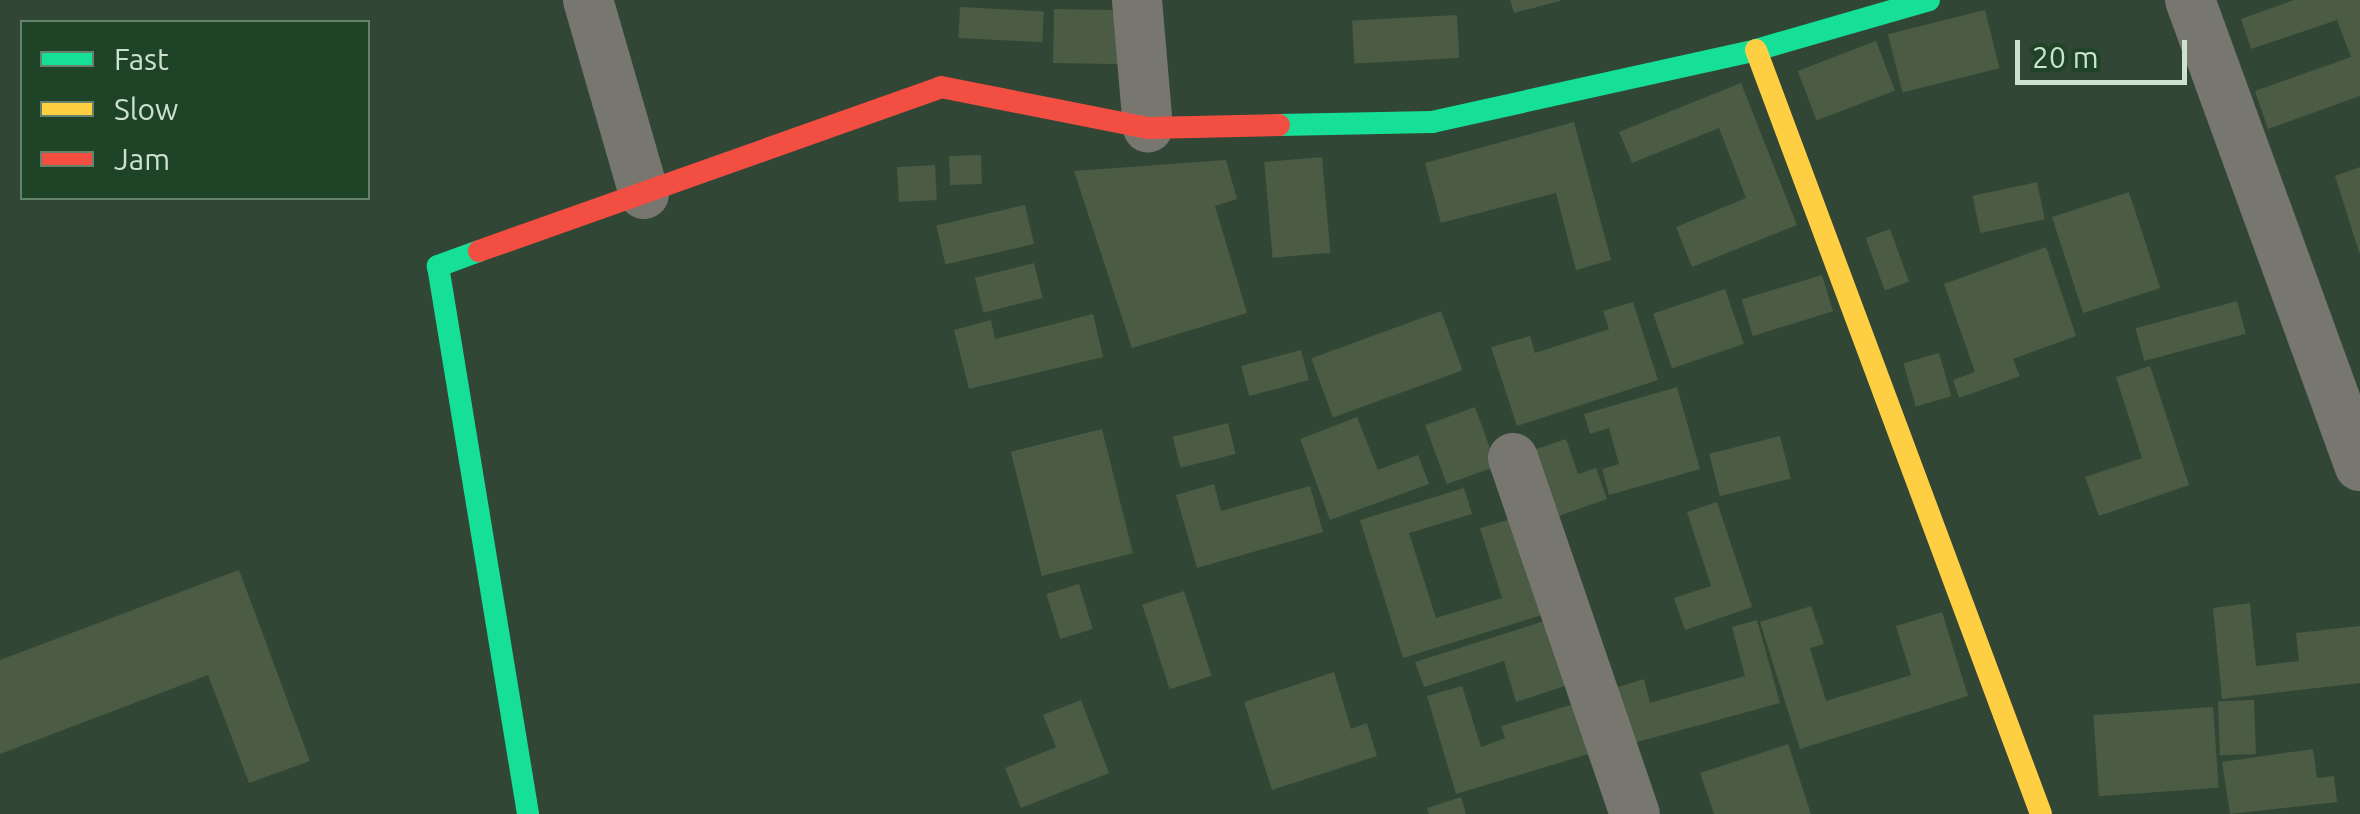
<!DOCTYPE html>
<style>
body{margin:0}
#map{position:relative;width:2360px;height:814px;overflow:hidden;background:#324636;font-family:Ubuntu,sans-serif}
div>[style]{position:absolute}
.building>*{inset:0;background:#4b5b44;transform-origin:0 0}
.street>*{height:50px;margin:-25px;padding:0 25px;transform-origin:25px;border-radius:25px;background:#777770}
.fast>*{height:22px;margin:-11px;padding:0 11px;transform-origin:11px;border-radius:11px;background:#16e098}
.slow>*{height:22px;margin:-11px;padding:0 11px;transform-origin:11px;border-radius:11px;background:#ffcf43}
.jam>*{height:22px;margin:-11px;padding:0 11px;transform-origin:11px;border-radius:11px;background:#f24e42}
span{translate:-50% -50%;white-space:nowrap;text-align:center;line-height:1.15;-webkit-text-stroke:8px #1f4326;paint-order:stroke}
.legend{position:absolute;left:20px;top:20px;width:350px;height:180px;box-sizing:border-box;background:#1f4326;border:2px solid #65826a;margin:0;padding:12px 18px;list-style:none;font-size:30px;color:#cde1cf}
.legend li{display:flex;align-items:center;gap:20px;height:50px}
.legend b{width:50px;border:2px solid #65826a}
.scale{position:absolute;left:2015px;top:40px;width:172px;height:45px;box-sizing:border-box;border:5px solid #cde1cf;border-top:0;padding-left:12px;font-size:30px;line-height:35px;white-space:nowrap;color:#cde1cf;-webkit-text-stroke:8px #1f4326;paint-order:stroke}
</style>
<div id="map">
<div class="building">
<div style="clip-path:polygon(1510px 0,1560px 0,1560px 1px,1514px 13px)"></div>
<div style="clip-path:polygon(2294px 0,2360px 0,2360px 96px,2268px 129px,2255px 91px,2351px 57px,2337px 20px,2251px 49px,2241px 19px)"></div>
<div style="left:960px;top:7px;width:84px;height:31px;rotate:3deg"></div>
<div style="left:1054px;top:9px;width:71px;height:54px;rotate:1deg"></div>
<div style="left:1985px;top:10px;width:60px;height:100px;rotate:76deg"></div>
<div style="left:1457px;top:15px;width:43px;height:105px;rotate:87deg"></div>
<div style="left:1876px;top:41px;width:53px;height:84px;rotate:69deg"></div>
<div style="clip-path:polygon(1741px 83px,1797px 225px,1692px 267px,1676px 227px,1746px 198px,1719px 128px,1632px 163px,1619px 132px)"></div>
<div style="clip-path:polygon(1574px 122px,1611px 260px,1576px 270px,1556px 193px,1441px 223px,1425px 163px)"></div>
<div style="left:981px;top:155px;width:29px;height:32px;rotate:88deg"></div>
<div style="left:1322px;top:157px;width:96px;height:58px;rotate:85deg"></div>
<div style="clip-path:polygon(1226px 160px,1237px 199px,1215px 206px,1247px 313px,1132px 348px,1074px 171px)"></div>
<div style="left:935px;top:165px;width:35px;height:38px;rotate:87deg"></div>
<div style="clip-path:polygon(2360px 167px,2360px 252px,2359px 252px,2335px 176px)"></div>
<div style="left:2037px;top:182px;width:38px;height:66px;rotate:78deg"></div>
<div style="left:2129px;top:192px;width:101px;height:81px;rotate:72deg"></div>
<div style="left:1025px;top:205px;width:40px;height:91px;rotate:77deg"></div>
<div style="left:1890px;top:229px;width:56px;height:26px;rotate:70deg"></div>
<div style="clip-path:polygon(2046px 247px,2076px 336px,2013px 359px,2020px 376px,1959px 398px,1953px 380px,1975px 372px,1944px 284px)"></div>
<div style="left:1034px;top:263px;width:36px;height:61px;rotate:76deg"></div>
<div style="left:1822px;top:275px;width:38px;height:84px;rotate:73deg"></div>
<div style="left:1725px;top:289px;width:58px;height:76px;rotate:71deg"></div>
<div style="left:2237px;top:301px;width:34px;height:105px;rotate:75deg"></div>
<div style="clip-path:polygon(1633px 302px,1658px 380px,1517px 426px,1491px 347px,1530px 336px,1535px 353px,1609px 329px,1603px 311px)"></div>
<div style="left:1441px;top:311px;width:63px;height:138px;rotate:70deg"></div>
<div style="clip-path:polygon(1093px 314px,1103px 357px,969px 389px,954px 330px,991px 320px,995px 339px)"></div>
<div style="left:1301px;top:350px;width:31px;height:62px;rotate:75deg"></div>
<div style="left:1939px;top:353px;width:45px;height:37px;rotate:74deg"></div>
<div style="clip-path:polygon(2150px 366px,2189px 485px,2099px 516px,2085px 477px,2142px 458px,2116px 377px)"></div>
<div style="clip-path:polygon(1677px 387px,1700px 469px,1609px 495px,1602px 469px,1619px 464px,1609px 428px,1590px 434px,1584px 414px)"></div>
<div style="left:1475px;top:407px;width:63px;height:53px;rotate:70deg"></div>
<div style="clip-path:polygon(1357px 417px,1378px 470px,1418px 455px,1429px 484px,1330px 520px,1300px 439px)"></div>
<div style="left:1228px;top:423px;width:32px;height:57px;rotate:76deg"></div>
<div style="left:1102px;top:429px;width:128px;height:94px;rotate:76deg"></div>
<div style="left:1780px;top:436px;width:44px;height:73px;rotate:76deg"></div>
<div style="clip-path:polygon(1566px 439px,1578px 474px,1596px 468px,1607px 499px,1553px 518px,1530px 451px)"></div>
<div style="clip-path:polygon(1214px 484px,1221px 511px,1310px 486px,1323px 532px,1197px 568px,1176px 495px)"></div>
<div style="clip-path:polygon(1464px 488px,1472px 514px,1409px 533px,1436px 618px,1502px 598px,1480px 528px,1515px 518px,1545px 614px,1403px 658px,1360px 520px)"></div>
<div style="clip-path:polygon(1717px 502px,1752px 607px,1685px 630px,1674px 598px,1711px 586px,1687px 512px)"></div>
<div style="clip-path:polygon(239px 570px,310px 761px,249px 783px,208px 675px,0 754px,0 660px)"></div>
<div style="left:1079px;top:584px;width:47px;height:34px;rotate:73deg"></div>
<div style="left:1184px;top:591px;width:89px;height:44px;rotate:72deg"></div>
<div style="clip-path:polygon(2250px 603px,2256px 666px,2299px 661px,2296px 633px,2360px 626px,2360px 683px,2222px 699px,2213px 608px)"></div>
<div style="clip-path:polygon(1811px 606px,1824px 644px,1810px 648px,1826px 701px,1911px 675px,1896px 626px,1942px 612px,1968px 696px,1800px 749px,1760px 622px)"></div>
<div style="clip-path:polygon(1551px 619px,1571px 684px,1516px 702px,1504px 661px,1424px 687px,1415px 662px)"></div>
<div style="clip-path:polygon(1757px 620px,1780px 703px,1630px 744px,1615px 688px,1644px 679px,1650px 703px,1745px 676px,1732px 627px)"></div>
<div style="clip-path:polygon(1334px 672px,1351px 729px,1367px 723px,1377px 756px,1272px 790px,1244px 702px)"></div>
<div style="clip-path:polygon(1462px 686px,1481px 747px,1505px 738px,1501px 726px,1577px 703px,1592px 753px,1456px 794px,1427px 696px)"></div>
<div style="clip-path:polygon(1081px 700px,1109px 773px,1021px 808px,1005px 768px,1056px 747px,1043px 715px)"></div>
<div style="left:2254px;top:700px;width:54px;height:36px;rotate:88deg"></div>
<div style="left:2213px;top:707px;width:81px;height:120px;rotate:86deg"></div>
<div style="clip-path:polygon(1788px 744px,1811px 814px,1714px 814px,1700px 773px)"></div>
<div style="clip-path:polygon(2313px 749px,2317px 778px,2334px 776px,2337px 802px,2230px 814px,2222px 762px)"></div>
<div style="clip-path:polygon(1461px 797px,1466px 814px,1429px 814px,1427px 808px)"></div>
</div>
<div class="street">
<div style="left:588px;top:0;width:202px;rotate:73.9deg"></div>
<div style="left:1137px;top:0;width:128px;rotate:85.1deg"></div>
<div style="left:2190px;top:0;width:496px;rotate:70deg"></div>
<div style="left:1513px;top:458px;width:376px;rotate:71.1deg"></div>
</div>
<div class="fast">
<div style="left:1279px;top:125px;width:153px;rotate:-1.1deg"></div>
<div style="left:1432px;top:122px;width:332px;rotate:-12.5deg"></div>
<div style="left:1756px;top:50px;width:180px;rotate:-16.1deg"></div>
<div style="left:479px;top:251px;width:44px;rotate:159.9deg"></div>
<div style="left:438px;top:266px;width:555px;rotate:80.67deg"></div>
</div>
<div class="slow">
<div style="left:1756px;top:50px;width:815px;rotate:69.54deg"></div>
</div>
<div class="jam">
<div style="left:479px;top:251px;width:490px;rotate:-19.5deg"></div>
<div style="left:941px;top:87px;width:211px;rotate:11.2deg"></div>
<div style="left:1148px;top:128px;width:131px;rotate:-1.3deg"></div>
</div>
<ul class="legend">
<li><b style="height:12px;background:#16e098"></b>Fast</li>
<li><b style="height:12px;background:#ffcf43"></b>Slow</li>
<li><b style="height:12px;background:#f24e42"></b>Jam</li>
</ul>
<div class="scale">20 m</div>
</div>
